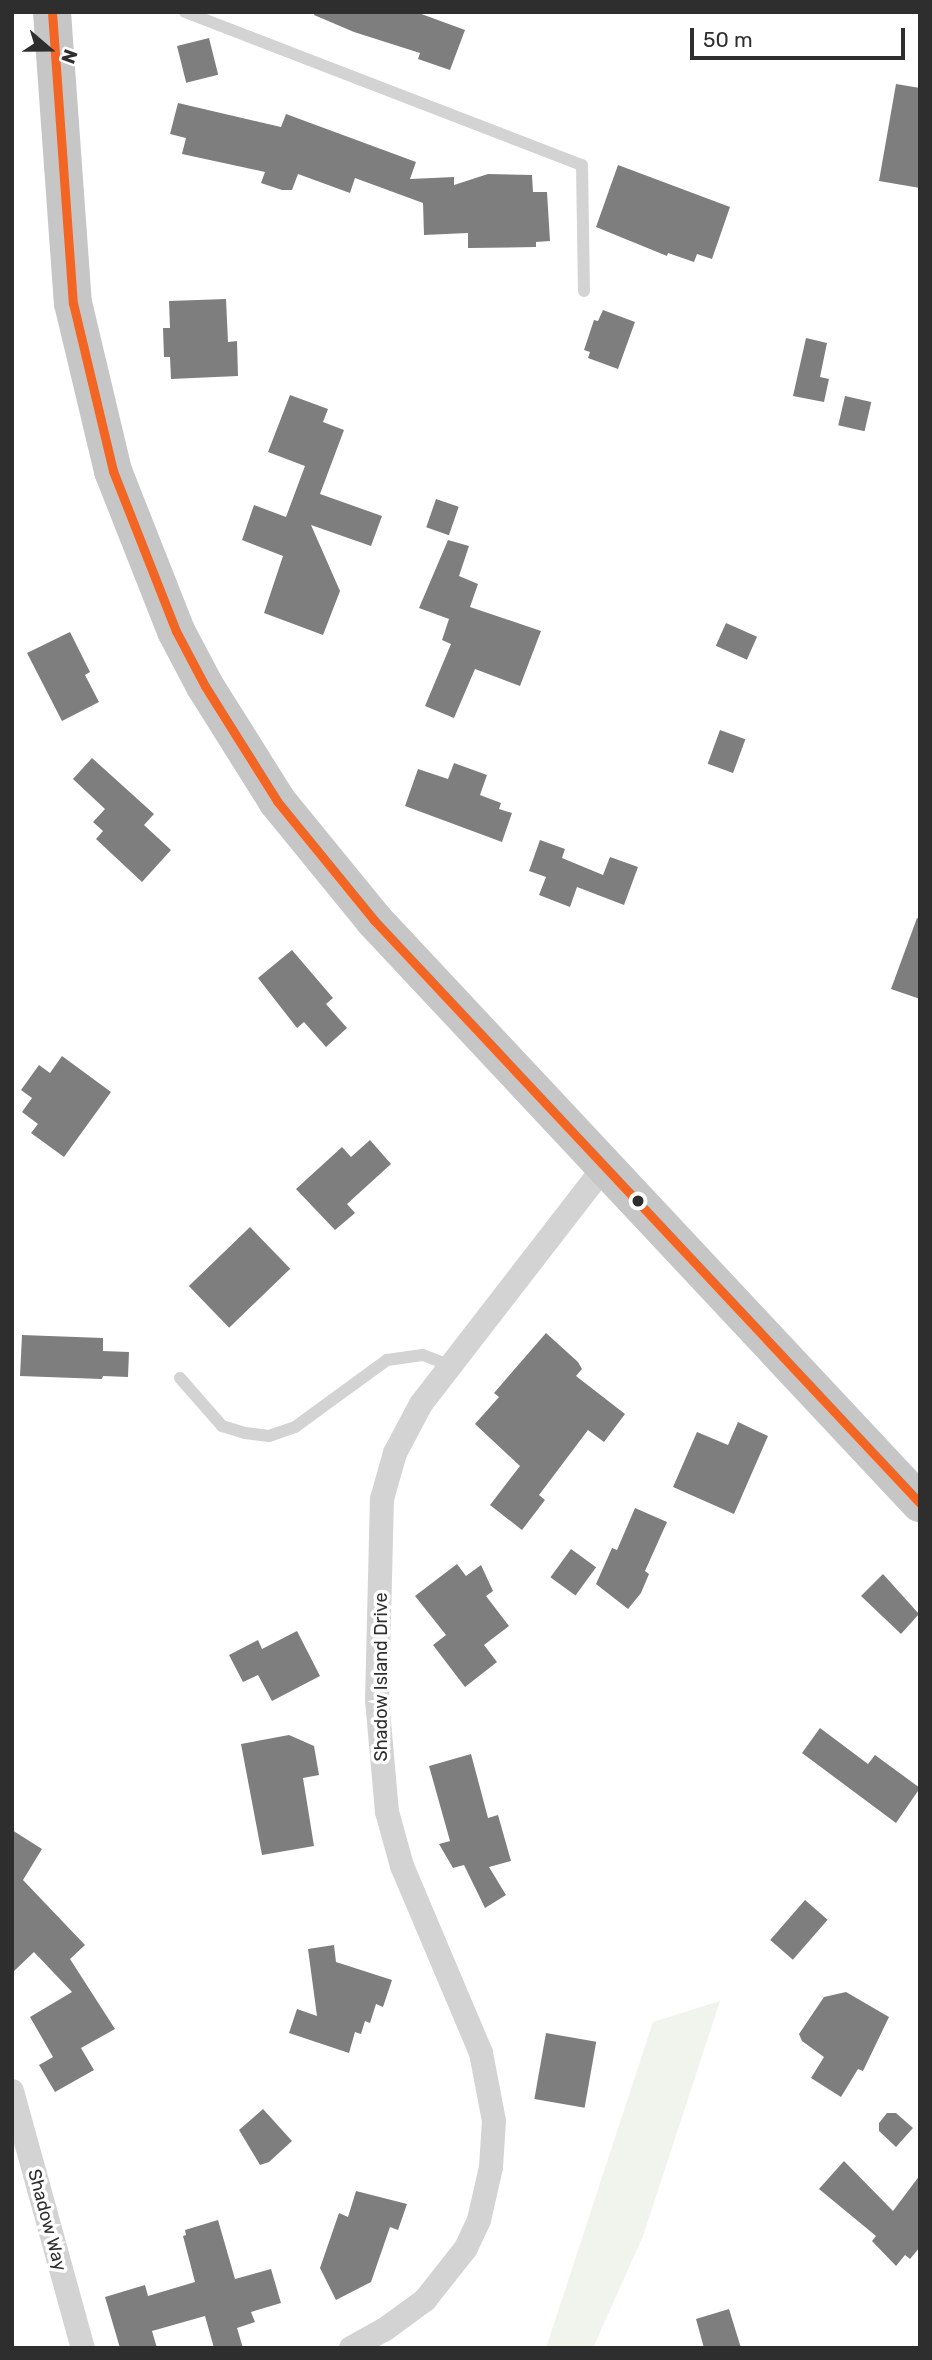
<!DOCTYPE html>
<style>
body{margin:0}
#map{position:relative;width:932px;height:2360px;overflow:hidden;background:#fff;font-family:Rubik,sans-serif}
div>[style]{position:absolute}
.green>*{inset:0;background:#f0f4ec}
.building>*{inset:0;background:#7e7e7e;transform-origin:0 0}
.service>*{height:12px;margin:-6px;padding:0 6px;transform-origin:6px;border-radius:6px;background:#d3d3d3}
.minor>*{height:24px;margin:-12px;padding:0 12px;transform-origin:12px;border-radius:12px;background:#d3d3d3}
.primary>*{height:38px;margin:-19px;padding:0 19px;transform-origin:19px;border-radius:19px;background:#c6c6c6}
.bus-1>*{height:9px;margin:-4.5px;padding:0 4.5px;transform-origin:4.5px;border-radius:4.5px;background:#f26522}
.dots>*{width:19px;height:19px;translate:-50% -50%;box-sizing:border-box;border:4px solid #fff;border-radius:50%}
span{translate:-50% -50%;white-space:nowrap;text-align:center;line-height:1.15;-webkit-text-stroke:7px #fff;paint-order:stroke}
.street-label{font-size:18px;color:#2e2e2e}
.frame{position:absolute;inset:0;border:14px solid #2e2e2e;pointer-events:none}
.north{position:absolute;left:14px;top:14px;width:70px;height:70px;-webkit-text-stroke:5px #fff;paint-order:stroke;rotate:110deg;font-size:19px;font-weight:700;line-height:28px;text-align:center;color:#2e2e2e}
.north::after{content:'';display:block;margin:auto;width:24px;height:32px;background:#2e2e2e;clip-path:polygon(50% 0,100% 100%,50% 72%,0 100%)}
.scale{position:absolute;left:690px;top:28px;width:215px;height:32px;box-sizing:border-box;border:4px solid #2e2e2e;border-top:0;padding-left:9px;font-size:21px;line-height:24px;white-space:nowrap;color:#2e2e2e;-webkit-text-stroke:5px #fff;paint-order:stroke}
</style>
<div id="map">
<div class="green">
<div style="clip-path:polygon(720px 2001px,643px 2236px,593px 2348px,546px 2348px,653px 2022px)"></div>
</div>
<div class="building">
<div style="clip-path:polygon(315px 12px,416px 12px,465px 30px,450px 70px,418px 59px,420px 53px,354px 32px,314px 15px)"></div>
<div style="left:209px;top:38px;width:38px;height:33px;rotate:76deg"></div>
<div style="clip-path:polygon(896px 84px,920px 88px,920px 188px,879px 181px)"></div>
<div style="clip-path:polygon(178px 103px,281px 127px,286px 114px,416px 162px,410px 179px,454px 177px,454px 185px,488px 174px,532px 175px,533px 192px,547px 192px,550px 241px,536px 242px,536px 247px,468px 248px,468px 233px,424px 235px,423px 203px,355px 178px,350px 193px,298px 174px,292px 190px,282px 190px,261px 183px,265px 172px,182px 154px,186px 138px,170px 134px)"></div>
<div style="clip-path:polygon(618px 165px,730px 207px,712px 259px,697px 254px,694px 262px,668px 253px,667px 256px,596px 227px)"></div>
<div style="clip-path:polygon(226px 299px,228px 342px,237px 341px,238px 376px,171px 379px,170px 357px,164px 357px,163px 328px,170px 328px,169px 301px)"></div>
<div style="clip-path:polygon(603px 310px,635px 322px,618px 369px,588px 358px,590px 352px,584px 350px,594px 320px,598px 321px)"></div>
<div style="clip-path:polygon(806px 338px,827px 343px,820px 377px,829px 379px,824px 402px,793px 396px)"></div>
<div style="clip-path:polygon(290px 395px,328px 409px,323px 422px,344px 430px,320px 494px,382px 516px,371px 546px,311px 525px,340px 591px,323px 635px,264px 613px,283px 556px,242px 540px,254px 505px,286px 517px,305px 466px,268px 452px)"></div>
<div style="left:845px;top:396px;width:27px;height:30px;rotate:13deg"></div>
<div style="left:436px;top:499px;width:24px;height:30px;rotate:19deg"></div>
<div style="clip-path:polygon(448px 540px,469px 546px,459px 576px,478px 584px,470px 607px,541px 631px,520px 686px,475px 669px,454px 718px,425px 706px,451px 644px,442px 640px,449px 619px,419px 608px)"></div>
<div style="left:726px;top:623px;width:34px;height:25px;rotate:24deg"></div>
<div style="clip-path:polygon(70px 632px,90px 672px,85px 675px,99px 702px,62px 721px,27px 653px)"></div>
<div style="left:720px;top:730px;width:27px;height:36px;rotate:20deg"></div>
<div style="clip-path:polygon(92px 758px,154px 814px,144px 825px,171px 850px,142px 882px,96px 839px,103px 831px,93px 822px,105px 809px,73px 779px)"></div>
<div style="clip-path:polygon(454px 763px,487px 775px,480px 795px,501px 803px,499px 809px,512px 813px,502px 842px,405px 806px,418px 769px,448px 779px)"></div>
<div style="clip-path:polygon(540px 840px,565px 849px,562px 858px,603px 875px,610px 857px,638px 867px,624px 905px,577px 887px,570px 907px,539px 895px,546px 877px,529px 871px)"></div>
<div style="clip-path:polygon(917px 918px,920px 919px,920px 999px,891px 989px)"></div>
<div style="clip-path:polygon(292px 950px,333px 998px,326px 1004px,347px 1028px,326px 1047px,304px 1022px,297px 1028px,258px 978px)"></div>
<div style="clip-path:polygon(62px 1056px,111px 1092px,64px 1157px,31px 1133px,38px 1124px,22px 1112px,32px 1098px,21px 1090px,39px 1065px,50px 1073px)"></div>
<div style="clip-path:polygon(370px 1140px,391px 1164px,347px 1204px,355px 1213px,335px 1230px,296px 1189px,342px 1147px,351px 1157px)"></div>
<div style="left:250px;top:1227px;width:58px;height:85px;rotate:46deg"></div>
<div style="clip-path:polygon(546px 1333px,578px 1362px,582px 1369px,576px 1376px,625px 1414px,604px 1442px,588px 1430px,539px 1495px,545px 1500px,522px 1530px,490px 1505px,520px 1466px,475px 1424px,499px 1397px,494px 1393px)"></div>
<div style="clip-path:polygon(22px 1335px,103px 1338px,103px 1351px,129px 1352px,128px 1377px,103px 1376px,102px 1379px,20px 1376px)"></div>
<div style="clip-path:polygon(738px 1422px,768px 1436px,734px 1514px,673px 1487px,697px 1432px,728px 1445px)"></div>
<div style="clip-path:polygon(635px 1508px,667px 1522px,645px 1571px,649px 1574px,641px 1593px,628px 1609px,596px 1584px,612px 1548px,617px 1550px)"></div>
<div style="left:571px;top:1549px;width:31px;height:35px;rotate:36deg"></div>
<div style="clip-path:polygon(457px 1564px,466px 1576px,481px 1565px,493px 1591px,486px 1596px,509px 1626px,484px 1645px,497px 1662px,465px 1687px,433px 1645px,446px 1635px,415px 1596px)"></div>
<div style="clip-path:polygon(883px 1574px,919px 1614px,901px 1634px,861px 1596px)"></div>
<div style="clip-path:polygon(297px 1631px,320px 1676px,272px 1701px,258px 1675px,243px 1682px,229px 1655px,258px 1640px,262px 1649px)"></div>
<div style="clip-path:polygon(820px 1728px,868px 1764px,875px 1755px,920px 1788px,896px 1823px,802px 1753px)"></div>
<div style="clip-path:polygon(289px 1735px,314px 1746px,319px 1775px,303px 1778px,314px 1846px,262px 1855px,241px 1744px)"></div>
<div style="clip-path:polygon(471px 1754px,488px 1818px,498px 1815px,511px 1861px,489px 1867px,506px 1895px,485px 1908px,464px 1865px,453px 1868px,439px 1844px,450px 1841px,429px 1766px)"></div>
<div style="clip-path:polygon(12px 1830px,42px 1849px,23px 1880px,85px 1945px,70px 1959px,115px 2029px,81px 2048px,94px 2070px,55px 2092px,39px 2065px,53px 2057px,30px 2017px,72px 1992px,34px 1952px,12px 1973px)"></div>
<div style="left:805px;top:1900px;width:30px;height:53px;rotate:41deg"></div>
<div style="clip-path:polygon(334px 1945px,336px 1962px,392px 1980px,383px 2007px,376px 2004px,370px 2023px,365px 2021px,361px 2034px,355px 2032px,349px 2053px,289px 2033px,297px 2009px,317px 2016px,308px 1949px)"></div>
<div style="clip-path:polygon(846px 1992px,889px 2017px,863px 2071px,858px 2069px,841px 2097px,811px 2078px,824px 2057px,802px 2041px,799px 2034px,824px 1997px)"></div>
<div style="left:546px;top:2033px;width:51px;height:67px;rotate:10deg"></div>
<div style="clip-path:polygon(263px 2109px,292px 2141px,269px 2162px,260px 2165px,239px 2130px)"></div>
<div style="clip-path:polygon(887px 2113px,896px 2113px,913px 2128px,896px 2147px,879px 2131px,879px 2123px)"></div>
<div style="clip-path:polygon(844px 2161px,893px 2211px,920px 2175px,920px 2247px,910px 2259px,905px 2255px,896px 2266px,872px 2241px,876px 2236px,819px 2189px)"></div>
<div style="clip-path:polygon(356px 2191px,407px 2204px,398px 2230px,390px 2227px,371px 2282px,336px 2300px,320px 2268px,339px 2213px,348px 2217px)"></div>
<div style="clip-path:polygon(218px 2220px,235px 2279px,271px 2269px,281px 2303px,251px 2312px,255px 2322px,237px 2328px,243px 2348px,214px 2348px,205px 2316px,152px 2331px,157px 2348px,120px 2348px,105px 2297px,145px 2285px,148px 2296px,195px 2282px,183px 2236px,186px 2235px,185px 2230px)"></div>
<div style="clip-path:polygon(729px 2309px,741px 2348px,704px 2348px,696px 2319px)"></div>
</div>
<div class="service">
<div style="left:185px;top:12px;width:425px;rotate:21.1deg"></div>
<div style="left:582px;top:165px;width:126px;rotate:89.1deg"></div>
<div style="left:180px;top:1378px;width:64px;rotate:48.8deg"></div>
<div style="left:222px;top:1426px;width:24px;rotate:17deg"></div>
<div style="left:245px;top:1433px;width:24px;rotate:7deg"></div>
<div style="left:269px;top:1436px;width:28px;rotate:-19deg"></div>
<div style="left:295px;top:1427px;width:114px;rotate:-36.1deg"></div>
<div style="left:387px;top:1360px;width:36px;rotate:-8deg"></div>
<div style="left:423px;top:1355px;width:30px;rotate:21deg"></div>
</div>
<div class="minor">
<div style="left:12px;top:2091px;width:267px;rotate:74.6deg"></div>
<div style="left:351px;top:2348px;width:38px;rotate:-29deg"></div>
<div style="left:384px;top:2330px;width:51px;rotate:-36.2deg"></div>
<div style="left:425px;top:2300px;width:66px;rotate:-51.7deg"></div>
<div style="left:466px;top:2248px;width:31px;rotate:-65deg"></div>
<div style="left:479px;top:2220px;width:54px;rotate:-77.2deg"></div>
<div style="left:491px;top:2167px;width:46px;rotate:-86.3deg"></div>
<div style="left:494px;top:2121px;width:69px;rotate:-100.8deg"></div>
<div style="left:481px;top:2053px;width:203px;rotate:-112.9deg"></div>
<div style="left:402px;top:1866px;width:56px;rotate:-105.5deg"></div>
<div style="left:387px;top:1812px;width:111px;rotate:-95.1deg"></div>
<div style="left:377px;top:1701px;width:202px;rotate:-88.6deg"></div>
<div style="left:382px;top:1499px;width:48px;rotate:-74.2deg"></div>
<div style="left:395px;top:1453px;width:55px;rotate:-62deg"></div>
<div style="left:421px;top:1404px;width:301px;rotate:-52.3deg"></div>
</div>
<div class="primary">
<div style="left:52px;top:12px;width:292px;rotate:85.9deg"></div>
<div style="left:73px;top:303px;width:173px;rotate:76.6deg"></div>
<div style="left:113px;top:471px;width:172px;rotate:68.5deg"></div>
<div style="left:176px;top:631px;width:62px;rotate:62.2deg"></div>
<div style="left:205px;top:686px;width:136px;rotate:57.9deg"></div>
<div style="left:277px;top:801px;width:154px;rotate:50.8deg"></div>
<div style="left:374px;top:920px;width:799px;rotate:46.88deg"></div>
</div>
<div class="bus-1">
<div style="left:52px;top:12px;width:292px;rotate:85.9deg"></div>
<div style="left:73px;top:303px;width:173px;rotate:76.6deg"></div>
<div style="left:113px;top:471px;width:172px;rotate:68.5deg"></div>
<div style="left:176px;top:631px;width:62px;rotate:62.2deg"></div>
<div style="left:205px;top:686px;width:136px;rotate:57.9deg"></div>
<div style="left:277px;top:801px;width:154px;rotate:50.8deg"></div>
<div style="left:374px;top:920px;width:799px;rotate:46.88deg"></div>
</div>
<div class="dots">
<div style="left:638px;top:1201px;background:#2e2e2e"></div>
</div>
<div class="street-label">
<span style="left:381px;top:1677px;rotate:-90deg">Shadow Island Drive</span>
<span style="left:47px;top:2220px;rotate:75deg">Shadow Way</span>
</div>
<div class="frame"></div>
<div class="north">N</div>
<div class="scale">50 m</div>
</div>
